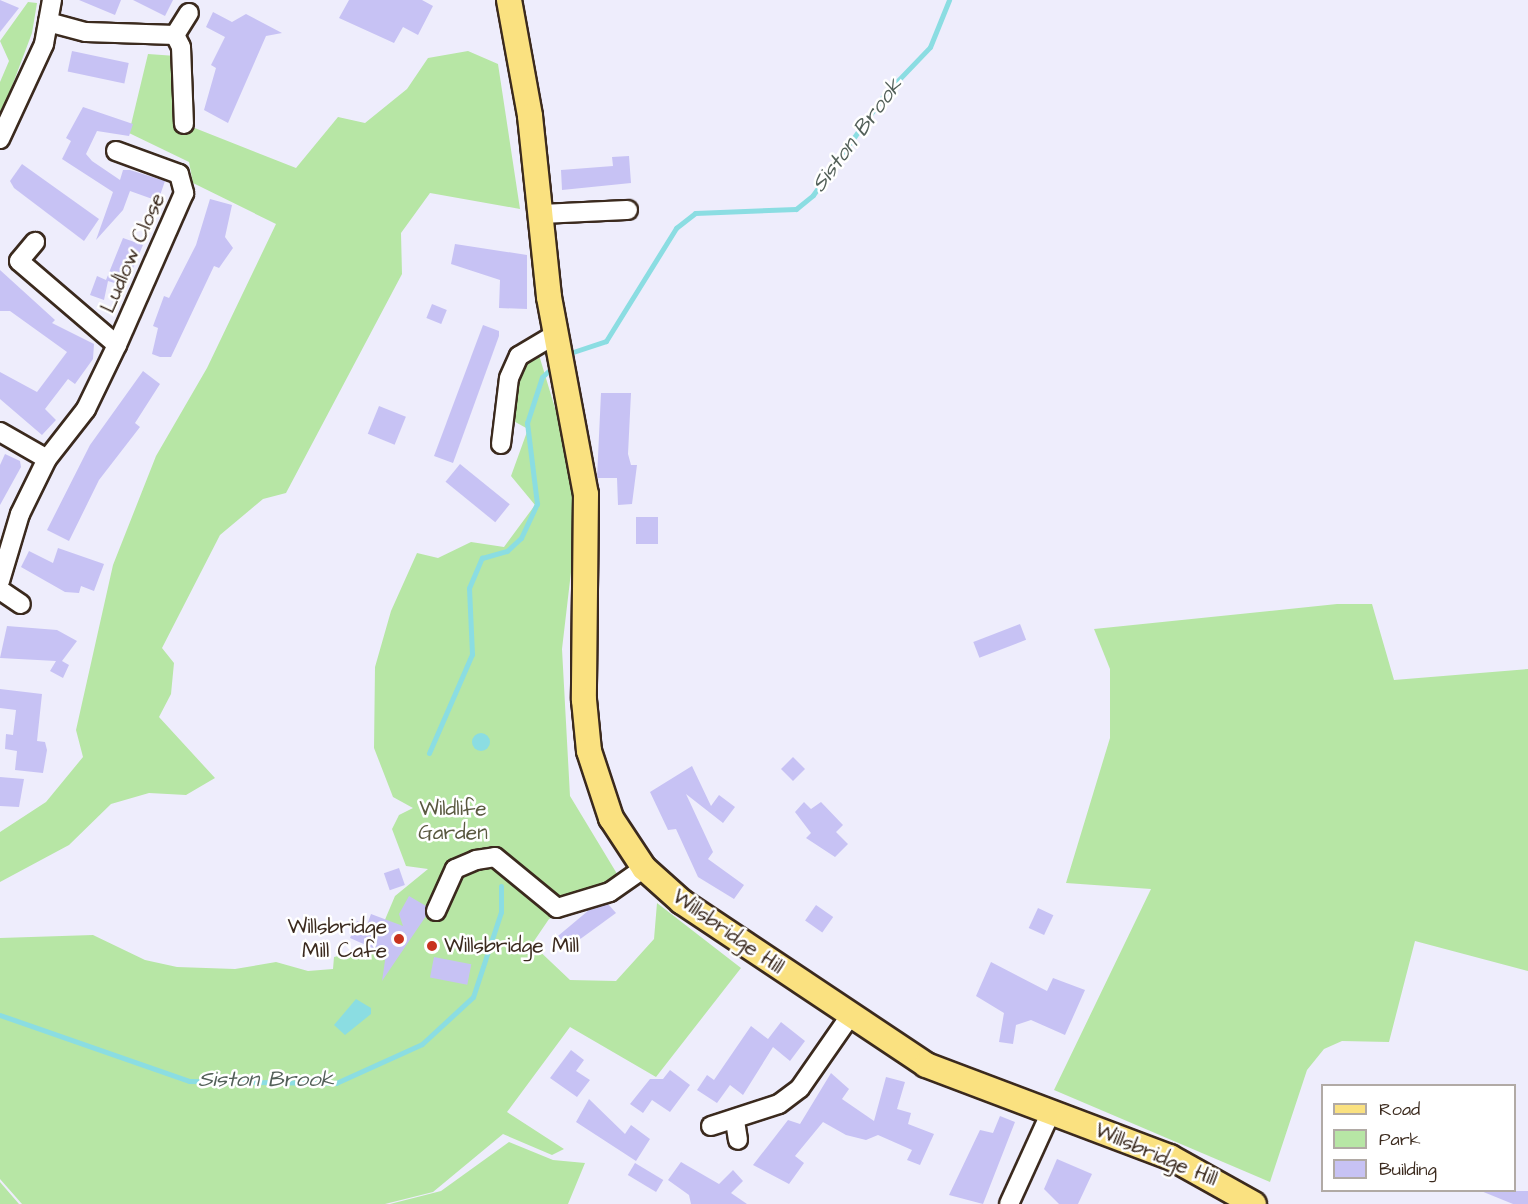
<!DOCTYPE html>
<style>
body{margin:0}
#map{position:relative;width:1528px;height:1204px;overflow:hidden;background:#eeedfc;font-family:"Architects Daughter",sans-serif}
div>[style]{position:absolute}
.green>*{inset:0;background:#b7e6a5}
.water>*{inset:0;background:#8bdde2}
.round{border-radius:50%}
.stream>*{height:5px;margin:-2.5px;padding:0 2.5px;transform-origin:2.5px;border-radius:2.5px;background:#8bdde2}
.building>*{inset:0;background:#c7c2f4;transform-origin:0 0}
.roads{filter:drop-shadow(2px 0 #3b2a1e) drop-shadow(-2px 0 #3b2a1e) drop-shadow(0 2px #3b2a1e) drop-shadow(0 -2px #3b2a1e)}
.minor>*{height:18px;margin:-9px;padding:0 9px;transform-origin:9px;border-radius:9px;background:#fff}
.major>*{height:24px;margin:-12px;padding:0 12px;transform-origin:12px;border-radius:12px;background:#fae180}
.dots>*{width:16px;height:16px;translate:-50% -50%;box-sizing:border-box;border:3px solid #fff;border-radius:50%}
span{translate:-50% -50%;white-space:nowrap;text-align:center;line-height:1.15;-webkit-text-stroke:5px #fff;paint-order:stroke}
.street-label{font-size:21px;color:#3b2a1e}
.park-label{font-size:21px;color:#5a5940}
.poi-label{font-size:21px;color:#3b2a1e}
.right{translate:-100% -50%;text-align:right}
.left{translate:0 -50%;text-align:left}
.water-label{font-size:22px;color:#536059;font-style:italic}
.legend{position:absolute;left:1321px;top:1084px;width:195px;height:108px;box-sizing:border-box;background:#fff;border:2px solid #b1aaa5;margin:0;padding:8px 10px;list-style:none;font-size:18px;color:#3b2a1e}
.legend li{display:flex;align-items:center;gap:12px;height:30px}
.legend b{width:30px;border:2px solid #b1aaa5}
</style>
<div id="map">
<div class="green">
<div style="clip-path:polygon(28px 2px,37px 3px,32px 33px,0 118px,0 82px,9px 61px,0 41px)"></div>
<div style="clip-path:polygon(468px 51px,498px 64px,520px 209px,430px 193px,401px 233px,402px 274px,286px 493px,263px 499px,220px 535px,162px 648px,174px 663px,171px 694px,159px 717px,215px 778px,186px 795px,149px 793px,111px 804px,69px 845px,0 882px,0 832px,46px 802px,83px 757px,76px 730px,113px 565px,156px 456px,207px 368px,276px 224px,193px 183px,189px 162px,129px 133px,148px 54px,176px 56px,177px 121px,296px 168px,338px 117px,365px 123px,407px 89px,428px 58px)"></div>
<div style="clip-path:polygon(539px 355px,561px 428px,577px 521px,562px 649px,570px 796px,625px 887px,549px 919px,532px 944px,570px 980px,616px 981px,654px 939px,657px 903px,741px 968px,656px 1077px,570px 1027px,507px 1112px,564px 1149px,552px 1155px,503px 1134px,433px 1192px,385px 1204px,22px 1204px,0 1179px,0 938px,93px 935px,145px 960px,177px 967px,235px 969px,276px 962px,308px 971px,333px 969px,334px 957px,373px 948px,395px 896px,428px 869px,406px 866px,392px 829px,399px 815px,413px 808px,393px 797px,374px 748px,375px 667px,391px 611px,417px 553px,438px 558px,471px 542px,504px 547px,535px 505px,511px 476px,528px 429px,506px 417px,524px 356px)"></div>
<div style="clip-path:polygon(1337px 604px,1372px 604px,1394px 680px,1528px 669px,1528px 971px,1415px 941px,1389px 1042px,1342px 1041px,1324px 1049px,1307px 1070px,1270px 1182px,1054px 1090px,1151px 889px,1066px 883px,1110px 738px,1110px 669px,1094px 629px)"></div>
<div style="clip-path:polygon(509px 1142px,553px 1160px,585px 1163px,568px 1204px,390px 1204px,441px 1191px)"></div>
<div style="clip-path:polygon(0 1182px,19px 1204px,20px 1204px,0 1204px)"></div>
</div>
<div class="water">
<div class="round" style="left:472px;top:733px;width:18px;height:18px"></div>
<div style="clip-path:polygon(356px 999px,371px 1008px,371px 1014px,345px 1035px,334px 1025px)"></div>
</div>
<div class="stream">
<div style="left:567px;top:354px;width:41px;rotate:-18.4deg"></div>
<div style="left:606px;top:341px;width:133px;rotate:-58.2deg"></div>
<div style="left:676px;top:228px;width:24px;rotate:-38deg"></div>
<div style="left:695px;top:213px;width:101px;rotate:-2.3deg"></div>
<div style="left:796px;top:209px;width:22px;rotate:-39deg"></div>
<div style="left:813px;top:195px;width:123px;rotate:-54.6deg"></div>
<div style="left:884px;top:95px;width:66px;rotate:-46.2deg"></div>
<div style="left:930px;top:47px;width:51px;rotate:-68deg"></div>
<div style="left:429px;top:753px;width:108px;rotate:-66.5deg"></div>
<div style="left:472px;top:654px;width:66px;rotate:-92.6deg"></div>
<div style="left:469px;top:588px;width:33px;rotate:-67deg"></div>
<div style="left:482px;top:558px;width:26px;rotate:-16deg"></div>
<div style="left:507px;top:551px;width:19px;rotate:-43deg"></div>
<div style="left:521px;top:538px;width:38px;rotate:-65deg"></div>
<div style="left:537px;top:504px;width:82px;rotate:-97deg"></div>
<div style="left:527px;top:423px;width:48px;rotate:-71.9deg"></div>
<div style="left:542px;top:377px;width:16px;rotate:-43deg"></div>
<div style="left:0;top:1015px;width:200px;rotate:19.2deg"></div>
<div style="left:189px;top:1081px;width:147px;rotate:0.8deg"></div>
<div style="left:336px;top:1083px;width:94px;rotate:-24.4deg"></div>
<div style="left:422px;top:1044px;width:69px;rotate:-42.7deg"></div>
<div style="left:473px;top:997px;width:89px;rotate:-71.8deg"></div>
<div style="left:501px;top:912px;width:26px;rotate:-90deg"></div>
</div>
<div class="building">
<div style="clip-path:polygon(0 0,19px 8px,0 32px)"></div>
<div style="clip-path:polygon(79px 0,121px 0,115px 15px)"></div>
<div style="clip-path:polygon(133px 0,173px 0,165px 16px)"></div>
<div style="clip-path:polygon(349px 0,422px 0,433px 6px,418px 35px,403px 27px,394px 43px,339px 18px)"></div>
<div style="clip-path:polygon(213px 12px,232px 22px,246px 14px,282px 33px,266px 36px,228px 123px,204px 110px,216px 68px,211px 65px,225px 37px,206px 27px)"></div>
<div style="left:72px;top:51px;width:58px;height:21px;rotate:12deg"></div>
<div style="clip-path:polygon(83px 107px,133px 124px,129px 136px,97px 131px,86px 154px,92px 161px,120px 180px,123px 170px,130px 170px,165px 181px,158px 201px,130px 191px,123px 210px,96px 240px,113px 192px,62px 159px,71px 141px,66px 138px)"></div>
<div style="clip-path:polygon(629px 156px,631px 183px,562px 190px,561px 170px,613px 166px,612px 157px)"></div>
<div style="clip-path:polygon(22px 164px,99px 219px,84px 241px,14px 188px,10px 181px)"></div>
<div style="clip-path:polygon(210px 199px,232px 205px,225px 237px,233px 248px,219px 268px,214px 266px,171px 357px,160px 357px,152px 354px,158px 328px,153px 326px,164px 296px,169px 298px,196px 245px)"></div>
<div style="clip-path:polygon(123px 238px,143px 245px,127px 282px,124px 286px,108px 281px,104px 300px,90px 295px,97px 276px,106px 280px)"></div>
<div style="clip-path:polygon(455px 244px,527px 255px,527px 309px,499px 308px,500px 280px,451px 264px)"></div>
<div style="clip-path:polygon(0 270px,55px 320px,52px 323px,94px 344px,93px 359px,75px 384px,68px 379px,45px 409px,56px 420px,42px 435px,0 399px,0 372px,37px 392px,67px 352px,10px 311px,0 311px)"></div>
<div style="left:432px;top:304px;width:16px;height:15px;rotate:22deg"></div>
<div style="clip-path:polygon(483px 325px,499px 331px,499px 336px,453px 463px,434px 456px)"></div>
<div style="clip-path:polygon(143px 371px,160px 384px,135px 423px,140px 427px,99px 480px,69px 541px,47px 530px,90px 445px)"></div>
<div style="clip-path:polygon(601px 393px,631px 393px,628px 454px,631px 465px,637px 465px,632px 504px,618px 505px,617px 478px,597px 478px)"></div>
<div style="left:379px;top:406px;width:29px;height:30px;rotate:22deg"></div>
<div style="clip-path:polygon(5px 454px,20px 461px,21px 467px,0 505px,0 465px)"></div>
<div style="left:460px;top:464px;width:64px;height:23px;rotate:39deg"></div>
<div style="left:636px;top:517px;width:22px;height:27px"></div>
<div style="clip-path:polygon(58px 548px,104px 564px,94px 591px,81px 586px,79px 593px,65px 592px,21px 567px,29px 551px,53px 563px)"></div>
<div style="left:1020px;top:624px;width:17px;height:50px;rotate:69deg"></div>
<div style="clip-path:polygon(7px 626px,57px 630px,77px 641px,62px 661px,69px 665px,63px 678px,50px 671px,56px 661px,0 658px)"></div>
<div style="clip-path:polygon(0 689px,42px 694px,37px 741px,45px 742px,47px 750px,43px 773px,15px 770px,17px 751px,5px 749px,6px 734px,13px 735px,16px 710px,0 708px)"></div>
<div style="left:793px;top:757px;width:17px;height:17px;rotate:45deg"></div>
<div style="clip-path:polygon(692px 766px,711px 806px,719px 795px,735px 807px,723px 823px,686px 794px,713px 852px,708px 859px,744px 885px,734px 899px,698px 877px,676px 829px,668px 830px,650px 792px)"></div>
<div style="clip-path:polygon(0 777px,24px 779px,19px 807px,0 806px)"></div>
<div style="clip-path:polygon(804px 802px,811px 809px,821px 802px,843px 825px,836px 832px,848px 844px,835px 857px,806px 838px,811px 833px,795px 812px)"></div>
<div style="left:399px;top:868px;width:18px;height:16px;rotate:71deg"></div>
<div style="clip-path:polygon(409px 896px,426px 906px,426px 916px,382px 981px,386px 954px,350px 938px,357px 921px,367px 925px,371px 914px,403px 926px,399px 914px)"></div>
<div style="clip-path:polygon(608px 904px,616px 913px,568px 948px,558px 936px,589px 910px)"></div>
<div style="left:816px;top:905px;width:21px;height:19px;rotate:35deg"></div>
<div style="left:1038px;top:908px;width:17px;height:22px;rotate:25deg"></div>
<div style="left:434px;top:957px;width:38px;height:21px;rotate:11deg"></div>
<div style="clip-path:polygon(991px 962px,1047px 991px,1053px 978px,1085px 990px,1065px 1035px,1031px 1020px,1016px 1025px,1013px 1044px,999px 1042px,1004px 1013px,976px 996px)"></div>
<div style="clip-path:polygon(781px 1022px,805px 1041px,790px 1061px,773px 1047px,743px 1095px,730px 1085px,717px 1103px,697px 1090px,707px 1075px,714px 1080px,751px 1026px,768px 1039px)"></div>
<div style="clip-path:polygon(571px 1050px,584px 1060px,576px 1071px,590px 1080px,577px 1097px,550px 1078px)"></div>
<div style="clip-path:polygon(670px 1070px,690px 1085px,670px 1112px,652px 1100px,643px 1113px,630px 1104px,650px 1079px,663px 1079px)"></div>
<div style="clip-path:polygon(831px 1073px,849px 1089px,842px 1099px,874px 1121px,886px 1077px,905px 1082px,897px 1109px,911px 1113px,908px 1124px,934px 1134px,920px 1165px,907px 1160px,912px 1150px,878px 1135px,866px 1140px,846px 1135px,823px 1122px,795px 1156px,804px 1163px,789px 1184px,753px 1165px,788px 1120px,800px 1124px)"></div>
<div style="clip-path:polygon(589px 1099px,625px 1134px,631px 1125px,650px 1139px,636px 1161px,576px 1122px)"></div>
<div style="clip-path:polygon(1000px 1116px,1015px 1122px,983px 1204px,949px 1195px,980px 1130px,993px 1133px)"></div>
<div style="clip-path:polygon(1057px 1159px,1092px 1174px,1078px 1204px,1059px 1204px,1044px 1189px)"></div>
<div style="clip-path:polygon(681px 1162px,719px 1184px,733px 1170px,743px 1181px,731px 1193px,747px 1204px,691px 1204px,689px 1195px,668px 1180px)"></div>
<div style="left:635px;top:1163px;width:33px;height:14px;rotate:31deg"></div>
<div style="clip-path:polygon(1481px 1191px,1528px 1191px,1528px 1204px,1513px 1204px)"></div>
</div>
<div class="roads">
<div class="minor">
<div style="left:48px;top:22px;width:39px;rotate:15deg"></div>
<div style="left:86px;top:32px;width:89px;rotate:1.9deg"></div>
<div style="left:175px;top:35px;width:13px;rotate:63deg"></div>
<div style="left:181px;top:47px;width:77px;rotate:87.8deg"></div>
<div style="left:175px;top:35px;width:26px;rotate:-58deg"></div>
<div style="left:0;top:139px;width:105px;rotate:-65.1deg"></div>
<div style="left:44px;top:44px;width:45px;rotate:-79.7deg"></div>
<div style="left:116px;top:151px;width:67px;rotate:20.1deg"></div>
<div style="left:179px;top:174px;width:20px;rotate:75deg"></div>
<div style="left:184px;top:193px;width:166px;rotate:113.8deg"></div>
<div style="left:540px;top:214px;width:88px;rotate:-2.6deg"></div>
<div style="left:0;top:432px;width:54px;rotate:29.9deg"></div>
<div style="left:501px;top:444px;width:66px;rotate:-83.1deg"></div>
<div style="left:509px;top:378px;width:24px;rotate:-66deg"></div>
<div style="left:519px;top:356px;width:43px;rotate:-30.7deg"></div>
<div style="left:0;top:581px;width:70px;rotate:-73.4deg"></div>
<div style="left:20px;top:514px;width:61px;rotate:-63.9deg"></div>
<div style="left:47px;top:459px;width:63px;rotate:-52deg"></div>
<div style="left:86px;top:409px;width:71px;rotate:-64.2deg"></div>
<div style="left:117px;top:345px;width:129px;rotate:-139.4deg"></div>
<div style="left:19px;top:261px;width:25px;rotate:-50deg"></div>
<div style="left:0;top:590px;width:25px;rotate:34deg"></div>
<div style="left:436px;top:911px;width:46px;rotate:-65.7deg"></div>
<div style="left:455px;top:869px;width:23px;rotate:-23deg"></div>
<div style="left:476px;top:860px;width:19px;rotate:-9deg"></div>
<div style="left:495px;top:857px;width:80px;rotate:39.4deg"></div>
<div style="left:557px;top:908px;width:55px;rotate:-16.8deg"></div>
<div style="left:610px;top:892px;width:42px;rotate:-35.2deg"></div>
<div style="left:735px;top:1121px;width:19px;rotate:81deg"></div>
<div style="left:711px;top:1126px;width:71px;rotate:-17.9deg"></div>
<div style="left:779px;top:1104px;width:26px;rotate:-37deg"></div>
<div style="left:800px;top:1088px;width:88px;rotate:-55.2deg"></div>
<div style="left:1009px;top:1204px;width:99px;rotate:-65.5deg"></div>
</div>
<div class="major">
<div style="left:509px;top:0;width:118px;rotate:79.7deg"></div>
<div style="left:530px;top:116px;width:182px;rotate:84deg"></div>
<div style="left:549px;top:297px;width:200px;rotate:79.4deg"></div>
<div style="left:586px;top:494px;width:206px;rotate:90.6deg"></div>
<div style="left:584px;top:700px;width:51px;rotate:84.4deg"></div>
<div style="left:589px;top:751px;width:71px;rotate:71.8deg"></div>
<div style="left:611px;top:818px;width:60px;rotate:56.6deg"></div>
<div style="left:644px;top:868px;width:51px;rotate:41.8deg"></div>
<div style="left:682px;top:902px;width:293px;rotate:33.7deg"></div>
<div style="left:926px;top:1065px;width:261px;rotate:20.7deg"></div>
<div style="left:1170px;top:1157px;width:96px;rotate:29.2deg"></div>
</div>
</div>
<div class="dots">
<div style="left:399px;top:939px;background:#c8321e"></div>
<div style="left:432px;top:946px;background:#c8321e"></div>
</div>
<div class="street-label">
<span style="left:133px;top:253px;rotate:-66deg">Ludlow Close</span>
<span style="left:728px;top:932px;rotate:35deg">Willsbridge Hill</span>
<span style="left:1156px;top:1155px;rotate:23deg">Willsbridge Hill</span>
</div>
<div class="park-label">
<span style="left:453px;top:821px">Wildlife<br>Garden</span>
</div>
<div class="poi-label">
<span class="right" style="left:387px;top:939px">Willsbridge<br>Mill Cafe</span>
<span class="left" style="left:444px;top:946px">Willsbridge Mill</span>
</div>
<div class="water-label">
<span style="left:857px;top:135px;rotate:-53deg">Siston Brook</span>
<span style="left:266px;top:1080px">Siston Brook</span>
</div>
<ul class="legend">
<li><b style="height:8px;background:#fae180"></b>Road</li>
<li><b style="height:16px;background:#b7e6a5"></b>Park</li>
<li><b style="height:16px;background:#c7c2f4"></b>Building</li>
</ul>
</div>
